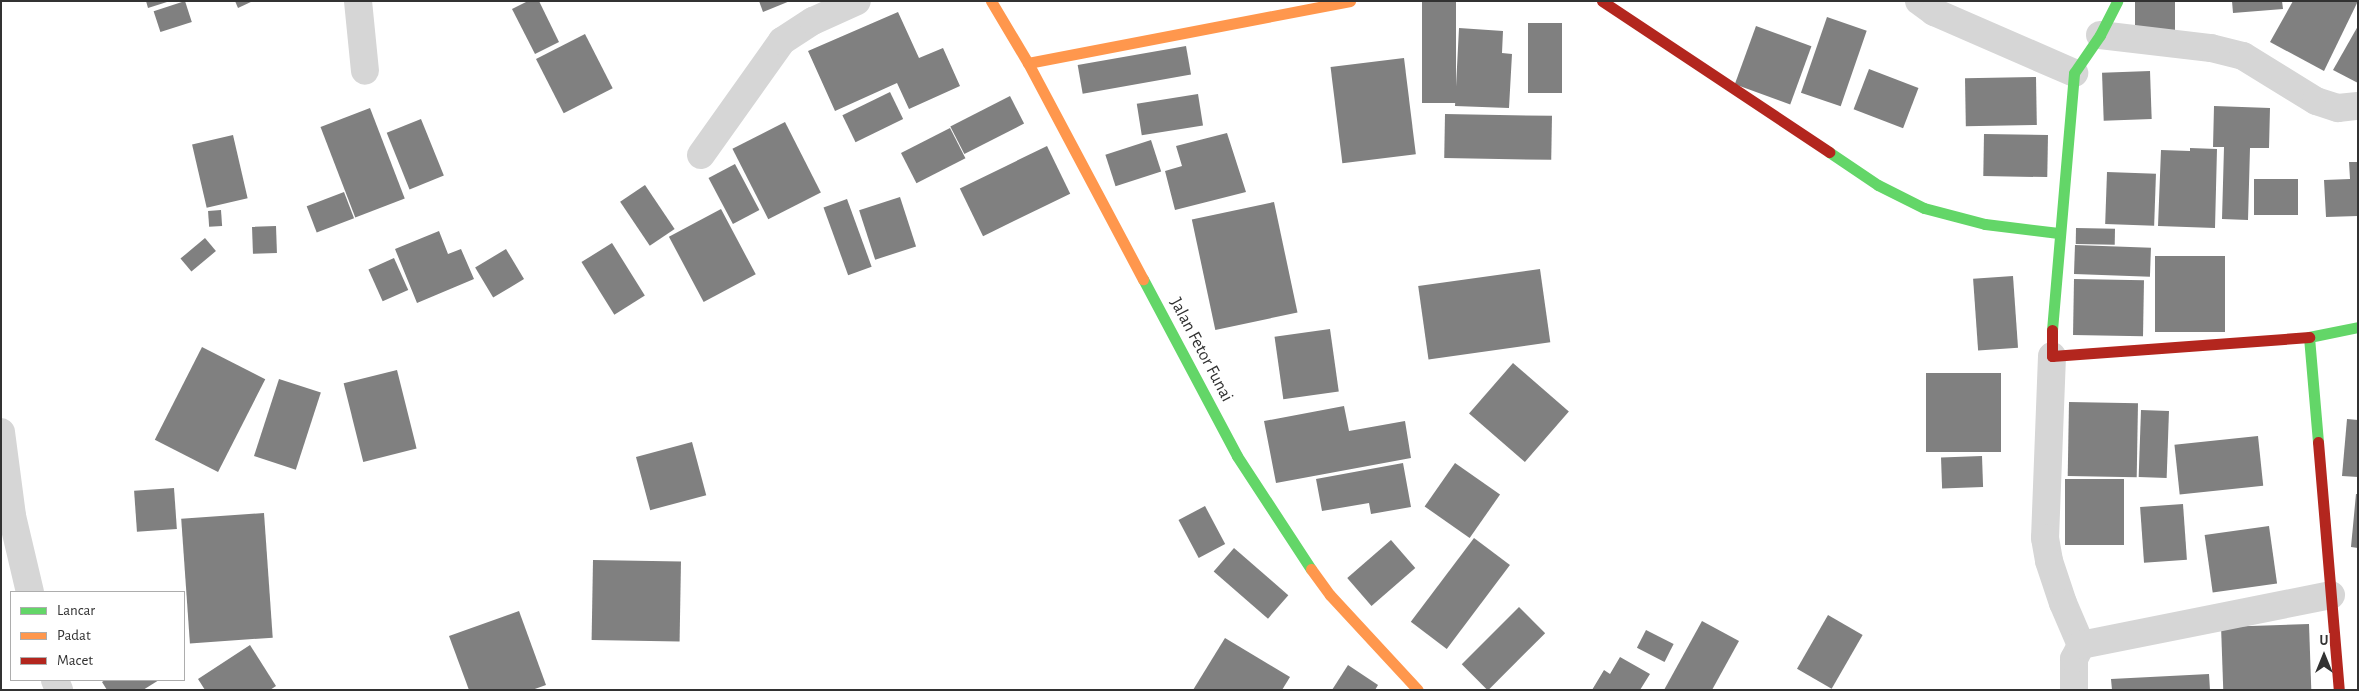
<!DOCTYPE html>
<style>
body{margin:0}
#map{position:relative;width:2359px;height:691px;overflow:hidden;background:#fff;font-family:"Alegreya Sans",sans-serif}
div>[style]{position:absolute}
.building>*{inset:0;background:#808080;transform-origin:0 0}
.street>*{height:28px;margin:-14px;padding:0 14px;transform-origin:14px;border-radius:14px;background:#d6d6d6}
.fast>*{height:11px;margin:-5.5px;padding:0 5.5px;transform-origin:5.5px;border-radius:5.5px;background:#63d668}
.slow>*{height:11px;margin:-5.5px;padding:0 5.5px;transform-origin:5.5px;border-radius:5.5px;background:#ff974d}
.jam>*{height:11px;margin:-5.5px;padding:0 5.5px;transform-origin:5.5px;border-radius:5.5px;background:#b3261e}
span{translate:-50% -50%;white-space:nowrap;text-align:center;line-height:1.15;-webkit-text-stroke:5px #fff;paint-order:stroke}
.street-label{font-size:18px;color:#323232}
.frame{position:absolute;inset:0;border:2px solid #323232;pointer-events:none}
.legend{position:absolute;left:10px;top:591px;width:175px;height:90px;box-sizing:border-box;background:#fff;border:1px solid #adadad;margin:0;padding:6px 9px;list-style:none;font-size:15px;color:#323232}
.legend li{display:flex;align-items:center;gap:10px;height:25px}
.legend b{width:25px;border:1px solid #adadad}
.north{position:absolute;left:2299px;top:631px;width:50px;height:50px;-webkit-text-stroke:4px #fff;paint-order:stroke;rotate:0deg;font-size:14px;font-weight:700;line-height:20px;text-align:center;color:#323232}
.north::after{content:'';display:block;margin:auto;width:18px;height:22px;background:#323232;clip-path:polygon(50% 0,100% 100%,50% 72%,0 100%)}
</style>
<div id="map">
<div class="building">
<div style="clip-path:polygon(146px 1px,167px 1px,167px 2px,148px 8px)"></div>
<div style="left:185px;top:1px;width:22px;height:33px;rotate:72deg"></div>
<div style="clip-path:polygon(235px 1px,253px 1px,238px 8px)"></div>
<div style="clip-path:polygon(528px 1px,539px 1px,559px 42px,535px 54px,512px 9px)"></div>
<div style="clip-path:polygon(759px 1px,790px 1px,763px 12px)"></div>
<div style="left:1422px;top:1px;width:34px;height:102px"></div>
<div style="left:2135px;top:1px;width:40px;height:39px"></div>
<div style="clip-path:polygon(2232px 1px,2282px 1px,2283px 9px,2233px 13px)"></div>
<div style="clip-path:polygon(2293px 1px,2358px 1px,2324px 71px,2270px 42px)"></div>
<div style="clip-path:polygon(898px 12px,919px 58px,943px 48px,960px 86px,909px 109px,897px 83px,835px 111px,808px 51px)"></div>
<div style="left:1827px;top:17px;width:42px;height:80px;rotate:19deg"></div>
<div style="left:1528px;top:23px;width:34px;height:70px"></div>
<div style="left:1756px;top:26px;width:59px;height:62px;rotate:20deg"></div>
<div style="clip-path:polygon(2358px 26px,2358px 83px,2333px 70px)"></div>
<div style="clip-path:polygon(1459px 28px,1503px 31px,1502px 53px,1512px 54px,1509px 108px,1455px 106px)"></div>
<div style="left:585px;top:34px;width:61px;height:55px;rotate:63deg"></div>
<div style="left:1186px;top:46px;width:29px;height:110px;rotate:80deg"></div>
<div style="left:1404px;top:58px;width:97px;height:74px;rotate:83deg"></div>
<div style="left:1869px;top:69px;width:53px;height:43px;rotate:21deg"></div>
<div style="left:2150px;top:71px;width:48px;height:48px;rotate:88deg"></div>
<div style="left:2036px;top:77px;width:48px;height:71px;rotate:89deg"></div>
<div style="left:890px;top:92px;width:30px;height:53px;rotate:64deg"></div>
<div style="left:1198px;top:94px;width:32px;height:62px;rotate:81deg"></div>
<div style="left:1010px;top:96px;width:31px;height:67px;rotate:63deg"></div>
<div style="clip-path:polygon(2214px 106px,2270px 108px,2269px 148px,2250px 148px,2248px 220px,2222px 219px,2224px 147px,2213px 147px)"></div>
<div style="left:370px;top:108px;width:97px;height:53px;rotate:69deg"></div>
<div style="left:1445px;top:114px;width:107px;height:44px;rotate:1deg"></div>
<div style="left:421px;top:119px;width:61px;height:37px;rotate:68deg"></div>
<div style="left:785px;top:122px;width:79px;height:59px;rotate:63deg"></div>
<div style="left:950px;top:128px;width:34px;height:55px;rotate:63deg"></div>
<div style="clip-path:polygon(1227px 133px,1246px 192px,1175px 210px,1165px 171px,1182px 166px,1176px 146px)"></div>
<div style="left:1984px;top:134px;width:64px;height:42px;rotate:1deg"></div>
<div style="left:233px;top:135px;width:65px;height:42px;rotate:77deg"></div>
<div style="left:1151px;top:140px;width:33px;height:48px;rotate:72deg"></div>
<div style="left:1047px;top:146px;width:53px;height:97px;rotate:64deg"></div>
<div style="clip-path:polygon(2190px 148px,2217px 149px,2215px 228px,2158px 226px,2161px 150px,2190px 151px)"></div>
<div style="clip-path:polygon(2349px 162px,2358px 162px,2358px 216px,2326px 217px,2324px 180px,2350px 179px)"></div>
<div style="left:735px;top:164px;width:52px;height:30px;rotate:62deg"></div>
<div style="left:2107px;top:172px;width:49px;height:52px;rotate:2deg"></div>
<div style="left:2254px;top:179px;width:44px;height:36px"></div>
<div style="left:645px;top:185px;width:53px;height:30px;rotate:56deg"></div>
<div style="left:344px;top:192px;width:28px;height:40px;rotate:69deg"></div>
<div style="left:900px;top:197px;width:52px;height:43px;rotate:72deg"></div>
<div style="left:847px;top:199px;width:72px;height:25px;rotate:70deg"></div>
<div style="left:1274px;top:202px;width:113px;height:84px;rotate:78deg"></div>
<div style="left:721px;top:209px;width:74px;height:59px;rotate:62deg"></div>
<div style="left:221px;top:210px;width:16px;height:13px;rotate:86deg"></div>
<div style="left:276px;top:226px;width:27px;height:24px;rotate:88deg"></div>
<div style="left:2076px;top:228px;width:39px;height:16px;rotate:1deg"></div>
<div style="clip-path:polygon(439px 231px,448px 254px,461px 249px,474px 279px,417px 303px,395px 249px)"></div>
<div style="left:205px;top:238px;width:17px;height:32px;rotate:50deg"></div>
<div style="left:612px;top:243px;width:62px;height:36px;rotate:58deg"></div>
<div style="left:2075px;top:245px;width:76px;height:29px;rotate:2deg"></div>
<div style="left:506px;top:249px;width:35px;height:36px;rotate:59deg"></div>
<div style="left:2155px;top:256px;width:70px;height:76px"></div>
<div style="left:394px;top:258px;width:35px;height:28px;rotate:66deg"></div>
<div style="left:1540px;top:269px;width:74px;height:123px;rotate:82deg"></div>
<div style="left:2013px;top:276px;width:72px;height:40px;rotate:86deg"></div>
<div style="left:2074px;top:279px;width:70px;height:56px;rotate:1deg"></div>
<div style="left:1330px;top:329px;width:63px;height:56px;rotate:82deg"></div>
<div style="left:202px;top:347px;width:71px;height:104px;rotate:27deg"></div>
<div style="left:1513px;top:363px;width:74px;height:67px;rotate:41deg"></div>
<div style="left:397px;top:370px;width:81px;height:55px;rotate:76deg"></div>
<div style="left:1926px;top:373px;width:75px;height:79px"></div>
<div style="left:279px;top:379px;width:44px;height:81px;rotate:18deg"></div>
<div style="left:2069px;top:402px;width:69px;height:74px;rotate:1deg"></div>
<div style="clip-path:polygon(1344px 406px,1349px 431px,1405px 421px,1411px 458px,1276px 483px,1264px 421px)"></div>
<div style="left:2141px;top:410px;width:28px;height:67px;rotate:2deg"></div>
<div style="clip-path:polygon(2347px 419px,2358px 420px,2358px 477px,2342px 476px)"></div>
<div style="left:2258px;top:436px;width:50px;height:84px;rotate:84deg"></div>
<div style="left:692px;top:442px;width:55px;height:58px;rotate:75deg"></div>
<div style="left:1982px;top:456px;width:31px;height:41px;rotate:88deg"></div>
<div style="clip-path:polygon(1403px 463px,1411px 507px,1371px 514px,1369px 503px,1322px 511px,1316px 479px)"></div>
<div style="left:1455px;top:463px;width:55px;height:53px;rotate:35deg"></div>
<div style="left:2065px;top:479px;width:59px;height:66px"></div>
<div style="left:174px;top:488px;width:41px;height:40px;rotate:86deg"></div>
<div style="clip-path:polygon(2356px 494px,2358px 494px,2358px 548px,2351px 547px)"></div>
<div style="left:2183px;top:504px;width:56px;height:43px;rotate:86deg"></div>
<div style="left:1205px;top:506px;width:43px;height:30px;rotate:62deg"></div>
<div style="left:264px;top:513px;width:125px;height:83px;rotate:86deg"></div>
<div style="left:2269px;top:526px;width:58px;height:65px;rotate:82deg"></div>
<div style="left:1474px;top:538px;width:45px;height:105px;rotate:37deg"></div>
<div style="left:1391px;top:540px;width:37px;height:58px;rotate:49deg"></div>
<div style="left:1234px;top:548px;width:72px;height:31px;rotate:41deg"></div>
<div style="left:593px;top:560px;width:88px;height:80px;rotate:1deg"></div>
<div style="left:1519px;top:607px;width:37px;height:81px;rotate:45deg"></div>
<div style="clip-path:polygon(519px 611px,546px 685px,532px 690px,469px 690px,449px 636px)"></div>
<div style="left:1828px;top:615px;width:40px;height:62px;rotate:30deg"></div>
<div style="clip-path:polygon(1702px 621px,1739px 641px,1712px 690px,1664px 690px)"></div>
<div style="left:2309px;top:624px;width:66px;height:88px;rotate:88deg"></div>
<div style="left:1646px;top:630px;width:31px;height:20px;rotate:27deg"></div>
<div style="clip-path:polygon(1225px 638px,1290px 677px,1282px 690px,1193px 690px)"></div>
<div style="clip-path:polygon(250px 645px,276px 686px,270px 690px,205px 690px,198px 679px)"></div>
<div style="clip-path:polygon(1620px 657px,1650px 674px,1640px 690px,1592px 690px,1604px 670px,1610px 674px)"></div>
<div style="clip-path:polygon(1348px 665px,1378px 685px,1375px 690px,1332px 690px)"></div>
<div style="clip-path:polygon(2209px 674px,2210px 690px,2112px 690px,2111px 679px)"></div>
<div style="clip-path:polygon(105px 680px,159px 680px,143px 690px,107px 690px,102px 682px)"></div>
</div>
<div class="street">
<div style="left:358px;top:1px;width:70px;rotate:84.3deg"></div>
<div style="left:1919px;top:1px;width:19px;rotate:36deg"></div>
<div style="left:1934px;top:12px;width:153px;rotate:23.5deg"></div>
<div style="left:2100px;top:35px;width:112px;rotate:6.7deg"></div>
<div style="left:2211px;top:48px;width:33px;rotate:14deg"></div>
<div style="left:2243px;top:56px;width:86px;rotate:31.7deg"></div>
<div style="left:2316px;top:101px;width:23px;rotate:18deg"></div>
<div style="left:2338px;top:108px;width:20px;rotate:-6deg"></div>
<div style="left:701px;top:155px;width:140px;rotate:-54.6deg"></div>
<div style="left:782px;top:41px;width:37px;rotate:-33deg"></div>
<div style="left:813px;top:21px;width:48px;rotate:-24.4deg"></div>
<div style="left:2052px;top:356px;width:182px;rotate:92.2deg"></div>
<div style="left:2045px;top:538px;width:23px;rotate:80deg"></div>
<div style="left:2049px;top:561px;width:44px;rotate:71.6deg"></div>
<div style="left:2063px;top:603px;width:46px;rotate:66.8deg"></div>
<div style="left:1px;top:432px;width:85px;rotate:82.5deg"></div>
<div style="left:12px;top:516px;width:78px;rotate:76.7deg"></div>
<div style="left:55px;top:680px;width:11px;rotate:68deg"></div>
<div style="left:2074px;top:690px;width:31px;rotate:-90deg"></div>
<div style="left:2074px;top:659px;width:16px;rotate:-63deg"></div>
<div style="left:2081px;top:645px;width:255px;rotate:-11.3deg"></div>
</div>
<div class="fast">
<div style="left:1829px;top:152px;width:59px;rotate:34deg"></div>
<div style="left:1878px;top:185px;width:51px;rotate:26.6deg"></div>
<div style="left:1924px;top:208px;width:63px;rotate:14.7deg"></div>
<div style="left:1985px;top:224px;width:74px;rotate:7deg"></div>
<div style="left:1143px;top:279px;width:200px;rotate:62deg"></div>
<div style="left:1237px;top:456px;width:135px;rotate:56.8deg"></div>
<div style="left:2052px;top:330px;width:258px;rotate:-85.1deg"></div>
<div style="left:2074px;top:73px;width:46px;rotate:-55.6deg"></div>
<div style="left:2100px;top:35px;width:38px;rotate:-63deg"></div>
<div style="left:2318px;top:442px;width:105px;rotate:-94.9deg"></div>
<div style="left:2309px;top:337px;width:50px;rotate:-11.5deg"></div>
</div>
<div class="slow">
<div style="left:991px;top:1px;width:72px;rotate:59.2deg"></div>
<div style="left:1028px;top:63px;width:245px;rotate:62deg"></div>
<div style="left:1028px;top:63px;width:328px;rotate:-10.9deg"></div>
<div style="left:1311px;top:569px;width:32px;rotate:54deg"></div>
<div style="left:1330px;top:595px;width:129px;rotate:47.2deg"></div>
</div>
<div class="jam">
<div style="left:1602px;top:1px;width:273px;rotate:33.6deg"></div>
<div style="left:2052px;top:330px;width:26px;rotate:90deg"></div>
<div style="left:2052px;top:356px;width:258px;rotate:-4.2deg"></div>
<div style="left:2318px;top:442px;width:249px;rotate:85.2deg"></div>
</div>
<div class="street-label">
<span style="left:1201px;top:350px;rotate:62deg">Jalan Fetor Funai</span>
</div>
<div class="frame"></div>
<ul class="legend">
<li><b style="height:6px;background:#63d668"></b>Lancar</li>
<li><b style="height:6px;background:#ff974d"></b>Padat</li>
<li><b style="height:6px;background:#b3261e"></b>Macet</li>
</ul>
<div class="north">U</div>
</div>
